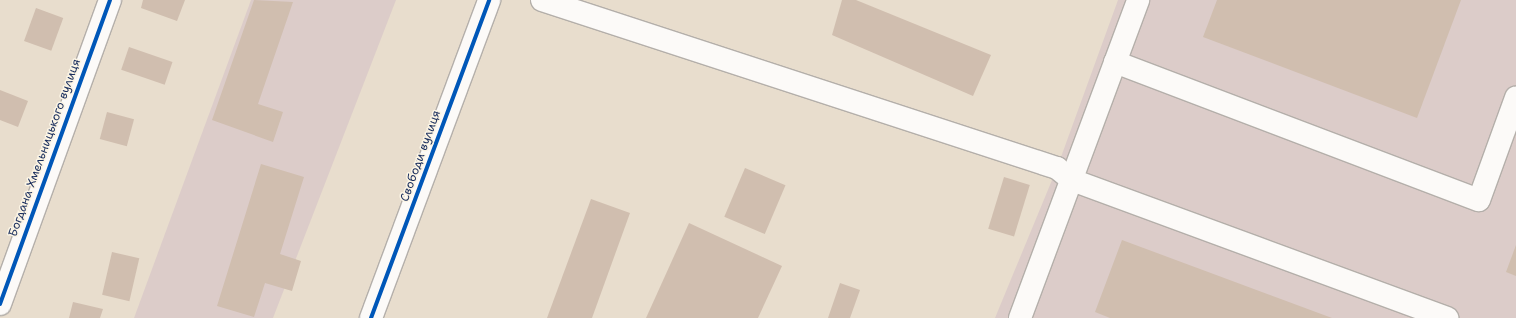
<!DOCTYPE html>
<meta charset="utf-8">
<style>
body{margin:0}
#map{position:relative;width:1516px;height:318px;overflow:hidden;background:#e8ddcd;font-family:"Shantell Sans",sans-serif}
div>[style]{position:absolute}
.industrial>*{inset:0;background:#dcccc9}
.building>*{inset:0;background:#d0beaf;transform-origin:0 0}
.roads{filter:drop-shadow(1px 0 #b4afaa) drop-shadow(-1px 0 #b4afaa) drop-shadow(0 1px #b4afaa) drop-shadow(0 -1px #b4afaa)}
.minor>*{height:22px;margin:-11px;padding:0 11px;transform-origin:11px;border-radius:11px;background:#fcfaf8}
.cycleway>*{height:4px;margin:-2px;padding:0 2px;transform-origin:2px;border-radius:2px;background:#0057b8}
span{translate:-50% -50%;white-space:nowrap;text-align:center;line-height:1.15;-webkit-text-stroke:3px #fcf5e5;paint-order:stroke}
.street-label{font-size:12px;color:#1b2f5e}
</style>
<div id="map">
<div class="industrial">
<div style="clip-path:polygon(251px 0,396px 0,273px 318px,134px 318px)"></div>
<div style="clip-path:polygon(1118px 0,1516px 0,1516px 318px,995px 318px,1057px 168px)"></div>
</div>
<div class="building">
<div style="clip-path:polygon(143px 0,185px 0,177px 21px,141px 8px)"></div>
<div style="clip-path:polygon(254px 0,293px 2px,258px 104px,283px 112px,273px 142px,212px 120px)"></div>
<div style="clip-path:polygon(842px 0,856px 0,991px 55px,973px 96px,832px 35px)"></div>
<div style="clip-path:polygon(1217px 0,1461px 0,1417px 118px,1203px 37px)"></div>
<div style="left:36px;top:8px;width:29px;height:35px;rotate:20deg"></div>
<div style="left:129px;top:47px;width:46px;height:24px;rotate:19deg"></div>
<div style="clip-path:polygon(0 90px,28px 101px,18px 127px,0 120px)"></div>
<div style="left:107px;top:112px;width:28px;height:28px;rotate:15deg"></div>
<div style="clip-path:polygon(261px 164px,304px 177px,280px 254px,301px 261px,292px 291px,265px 283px,254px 317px,217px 306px)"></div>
<div style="left:745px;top:168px;width:44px;height:53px;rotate:23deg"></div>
<div style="left:1004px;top:177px;width:27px;height:54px;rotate:17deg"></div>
<div style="clip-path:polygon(591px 199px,630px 213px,592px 318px,547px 318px)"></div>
<div style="clip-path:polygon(689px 223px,782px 266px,758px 318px,646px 318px)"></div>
<div style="clip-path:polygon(1122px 240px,1332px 318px,1110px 318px,1095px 312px)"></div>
<div style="clip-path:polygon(1516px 245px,1516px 276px,1506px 272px)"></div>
<div style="left:112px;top:252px;width:28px;height:44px;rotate:13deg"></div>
<div style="clip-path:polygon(840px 283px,860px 290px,850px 318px,828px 318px)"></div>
<div style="clip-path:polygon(73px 302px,103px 309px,100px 318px,69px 318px)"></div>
</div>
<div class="roads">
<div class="minor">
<div style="left:542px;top:0;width:542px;rotate:18.07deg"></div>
<div style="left:1057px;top:168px;width:19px;rotate:39deg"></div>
<div style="left:1072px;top:180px;width:400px;rotate:20.2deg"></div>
<div style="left:1115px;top:62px;width:389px;rotate:20.8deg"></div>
<div style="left:1479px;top:200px;width:109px;rotate:-70.1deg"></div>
<div style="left:0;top:304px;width:323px;rotate:-70.1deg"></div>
<div style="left:371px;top:318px;width:339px;rotate:-69.6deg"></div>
<div style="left:1020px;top:318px;width:339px;rotate:-69.6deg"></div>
</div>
</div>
<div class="cycleway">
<div style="left:0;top:304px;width:323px;rotate:-70.1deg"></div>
<div style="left:371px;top:318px;width:339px;rotate:-69.6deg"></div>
</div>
<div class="street-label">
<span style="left:45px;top:148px;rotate:-70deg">Богдана Хмельницького вулиця</span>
<span style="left:421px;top:156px;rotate:-70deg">Свободи вулиця</span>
</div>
</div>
